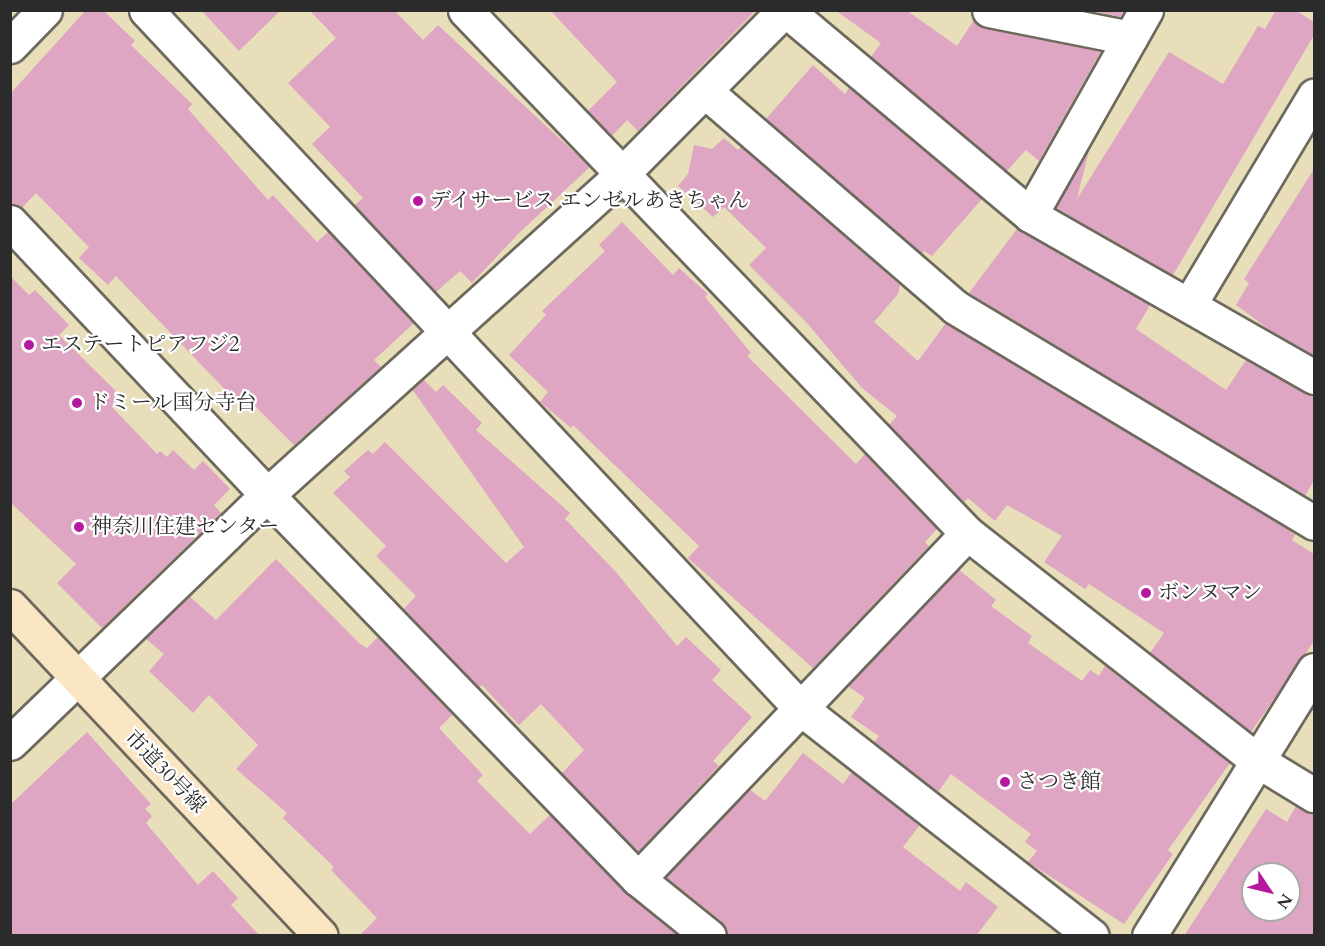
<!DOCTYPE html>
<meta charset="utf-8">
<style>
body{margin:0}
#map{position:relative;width:1325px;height:946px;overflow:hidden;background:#e8deba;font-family:Cardo,"Noto Serif JP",serif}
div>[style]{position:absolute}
.building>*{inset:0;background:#dea6c2}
.roads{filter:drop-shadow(2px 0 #6d6a5d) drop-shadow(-2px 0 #6d6a5d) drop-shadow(0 2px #6d6a5d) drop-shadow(0 -2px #6d6a5d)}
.street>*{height:33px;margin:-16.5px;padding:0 16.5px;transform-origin:16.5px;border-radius:16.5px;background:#fff}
.secondary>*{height:33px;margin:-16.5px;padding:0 16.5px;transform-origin:16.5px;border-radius:16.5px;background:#fbe6c4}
.dots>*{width:16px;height:16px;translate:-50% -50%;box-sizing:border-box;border:3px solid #fff;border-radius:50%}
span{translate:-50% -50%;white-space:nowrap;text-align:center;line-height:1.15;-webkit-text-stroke:4.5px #fff;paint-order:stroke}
.poi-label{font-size:21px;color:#2b2b2b}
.left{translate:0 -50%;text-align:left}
.street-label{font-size:21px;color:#2b2b2b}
.frame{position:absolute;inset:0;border:12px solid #2b2b2b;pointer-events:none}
.north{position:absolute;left:1241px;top:862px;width:60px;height:60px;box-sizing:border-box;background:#fff;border:2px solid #aaa;border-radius:50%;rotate:125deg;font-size:16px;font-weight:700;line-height:24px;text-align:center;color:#2b2b2b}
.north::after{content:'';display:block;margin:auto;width:21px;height:27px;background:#b5179e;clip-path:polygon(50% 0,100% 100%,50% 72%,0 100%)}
</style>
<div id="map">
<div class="building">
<div style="clip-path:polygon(86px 10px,103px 10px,135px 41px,131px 45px,192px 104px,188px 109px,268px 200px,273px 195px,317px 242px,328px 232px,414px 323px,374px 360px,381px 367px,294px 445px,243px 394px,236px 401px,116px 276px,108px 285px,79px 258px,89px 247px,36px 193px,22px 208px,10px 204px,10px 94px)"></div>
<div style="clip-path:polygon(201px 10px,281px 10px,239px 51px)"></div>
<div style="clip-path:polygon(309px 10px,394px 10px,423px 40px,438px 25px,590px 167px,519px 233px,472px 283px,460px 271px,436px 292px,355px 205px,363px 198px,312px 144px,330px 127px,288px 83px,336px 38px)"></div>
<div style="clip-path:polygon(550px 10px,756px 10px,638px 131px,627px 120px,612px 136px,588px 111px,617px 82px)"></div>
<div style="clip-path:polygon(835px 10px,906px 10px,957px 46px,974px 20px,985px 28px,1101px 51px,1039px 161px,1026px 150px,1007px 171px,871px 57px,881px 43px)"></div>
<div style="clip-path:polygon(1088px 10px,1124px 10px,1120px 17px)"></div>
<div style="clip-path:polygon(1276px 10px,1295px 10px,1314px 22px,1314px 35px,1173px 275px,1056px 208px,1090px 146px,1077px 199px,1169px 52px,1223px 84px,1258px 26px,1265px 29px)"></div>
<div style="clip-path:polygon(813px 65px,845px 94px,849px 88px,982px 199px,932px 256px,924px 251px,922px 254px,766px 119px)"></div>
<div style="clip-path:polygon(724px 138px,738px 150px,741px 147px,900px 285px,898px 294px,874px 322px,918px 361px,946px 323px,1286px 528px,1295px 535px,1292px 540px,1314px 554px,1314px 641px,1251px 732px,1150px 653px,1164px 633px,1089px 584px,1085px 589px,1044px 562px,1062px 536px,1007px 505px,995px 521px,968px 498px,964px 502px,889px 425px,897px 416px,862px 388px,806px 322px,749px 265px,766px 248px,724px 207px,713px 217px,678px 186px,688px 174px,694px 145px,712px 149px)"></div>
<div style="clip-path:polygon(1314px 169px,1314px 356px,1267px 328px,1236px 305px,1249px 283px,1244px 279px)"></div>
<div style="clip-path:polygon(622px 222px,673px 275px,679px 268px,708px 294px,705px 297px,751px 353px,747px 356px,856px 464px,865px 454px,937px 529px,925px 542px,929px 546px,813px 668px,688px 558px,699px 546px,573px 425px,571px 428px,540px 402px,548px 392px,509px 355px,546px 315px,542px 311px,605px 251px,599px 245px)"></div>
<div style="clip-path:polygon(1017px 229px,1150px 305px,1136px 329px,1226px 390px,1246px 360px,1314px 396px,1314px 480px,1305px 496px,969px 293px)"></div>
<div style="clip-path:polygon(10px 276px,29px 295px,35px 290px,69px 325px,59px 335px,122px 397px,112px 407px,157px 454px,160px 451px,167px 457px,173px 450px,194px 470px,203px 461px,230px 489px,214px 505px,221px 513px,102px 628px,57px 583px,76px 564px,10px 502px)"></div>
<div style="clip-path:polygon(423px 379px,436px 392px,443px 385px,482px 423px,476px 430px,570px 513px,565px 519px,615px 571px,677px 646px,686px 637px,721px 670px,712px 680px,752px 717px,713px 761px,719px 766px,638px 852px,562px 773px,584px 750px,541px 704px,519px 725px,482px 685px,479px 688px,404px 609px,416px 596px,376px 556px,386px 546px,333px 493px,350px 477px,344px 471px,368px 450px,373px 454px,385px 442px,506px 563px,524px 547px,412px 389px)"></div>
<div style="clip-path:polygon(276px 559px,359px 643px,367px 648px,378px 637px,453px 714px,439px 728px,483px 775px,477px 781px,530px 834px,550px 815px,625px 892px,678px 936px,359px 936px,377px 918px,331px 870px,334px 867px,283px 818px,287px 813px,236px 769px,258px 745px,209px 695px,193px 713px,149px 671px,164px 654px,145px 638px,189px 596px,216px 620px)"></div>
<div style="clip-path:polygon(958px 569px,996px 600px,991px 606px,1032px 636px,1028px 643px,1082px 681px,1090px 670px,1099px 676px,1105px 666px,1230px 763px,1168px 850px,1173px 854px,1124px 924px,1028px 862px,1037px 851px,1025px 842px,1031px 834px,951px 774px,938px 792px,874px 742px,879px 736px,851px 717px,865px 698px,848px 686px)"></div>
<div style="clip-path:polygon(87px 732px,151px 804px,145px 809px,152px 816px,146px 823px,198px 885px,213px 871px,238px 898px,231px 905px,260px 936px,10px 936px,10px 805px)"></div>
<div style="clip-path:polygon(803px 753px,843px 784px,852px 772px,915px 822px,919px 826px,903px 847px,960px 891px,966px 882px,998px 907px,976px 936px,727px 936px,721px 921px,666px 877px,749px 789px,765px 801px)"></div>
<div style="clip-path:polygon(evenodd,1296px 806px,1314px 814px,1314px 936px,1184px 936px,1266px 809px,1287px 822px,1296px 806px,1253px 874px,1289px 874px,1289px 910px,1253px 910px,1253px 874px)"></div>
</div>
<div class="roads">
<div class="street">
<div style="left:146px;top:10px;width:957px;rotate:46.86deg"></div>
<div style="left:800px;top:708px;width:370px;rotate:38deg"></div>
<div style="left:465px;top:10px;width:725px;rotate:46.17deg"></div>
<div style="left:967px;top:533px;width:370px;rotate:38.1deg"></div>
<div style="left:1258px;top:761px;width:66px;rotate:31.3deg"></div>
<div style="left:786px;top:10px;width:319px;rotate:40deg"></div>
<div style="left:1030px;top:215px;width:327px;rotate:29.7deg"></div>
<div style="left:989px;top:10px;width:144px;rotate:11.2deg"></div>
<div style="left:10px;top:46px;width:50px;rotate:-45.8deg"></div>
<div style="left:705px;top:91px;width:330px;rotate:40.8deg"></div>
<div style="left:955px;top:307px;width:419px;rotate:31deg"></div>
<div style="left:1030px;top:215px;width:236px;rotate:-60.5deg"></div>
<div style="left:10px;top:222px;width:375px;rotate:46.7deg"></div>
<div style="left:267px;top:495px;width:534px;rotate:45.99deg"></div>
<div style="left:638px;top:879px;width:91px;rotate:38.8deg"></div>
<div style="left:1189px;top:305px;width:244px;rotate:-59.1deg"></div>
<div style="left:10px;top:743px;width:357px;rotate:-44deg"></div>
<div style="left:267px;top:495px;width:476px;rotate:-42.1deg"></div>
<div style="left:620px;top:176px;width:233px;rotate:-45.3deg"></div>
<div style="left:638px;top:879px;width:477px;rotate:-46.4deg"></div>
<div style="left:1149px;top:936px;width:313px;rotate:-58.2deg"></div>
</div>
<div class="secondary">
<div style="left:10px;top:606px;width:453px;rotate:46.7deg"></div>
</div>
</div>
<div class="dots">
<div style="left:418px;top:201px;background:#b5179e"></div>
<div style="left:29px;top:345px;background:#b5179e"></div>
<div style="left:77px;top:403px;background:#b5179e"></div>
<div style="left:79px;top:527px;background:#b5179e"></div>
<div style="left:1146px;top:593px;background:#b5179e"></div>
<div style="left:1005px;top:782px;background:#b5179e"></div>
</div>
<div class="poi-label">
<span class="left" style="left:430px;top:201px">デイサービス エンゼルあきちゃん</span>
<span class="left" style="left:41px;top:345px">エステートピアフジ2</span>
<span class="left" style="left:89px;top:403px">ドミール国分寺台</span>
<span class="left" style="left:91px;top:527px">神奈川住建センター</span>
<span class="left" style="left:1158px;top:593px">ボンヌマン</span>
<span class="left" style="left:1017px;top:782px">さつき館</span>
</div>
<div class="street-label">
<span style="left:165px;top:772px;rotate:46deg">市道30号線</span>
</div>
<div class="frame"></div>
<div class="north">N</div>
</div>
